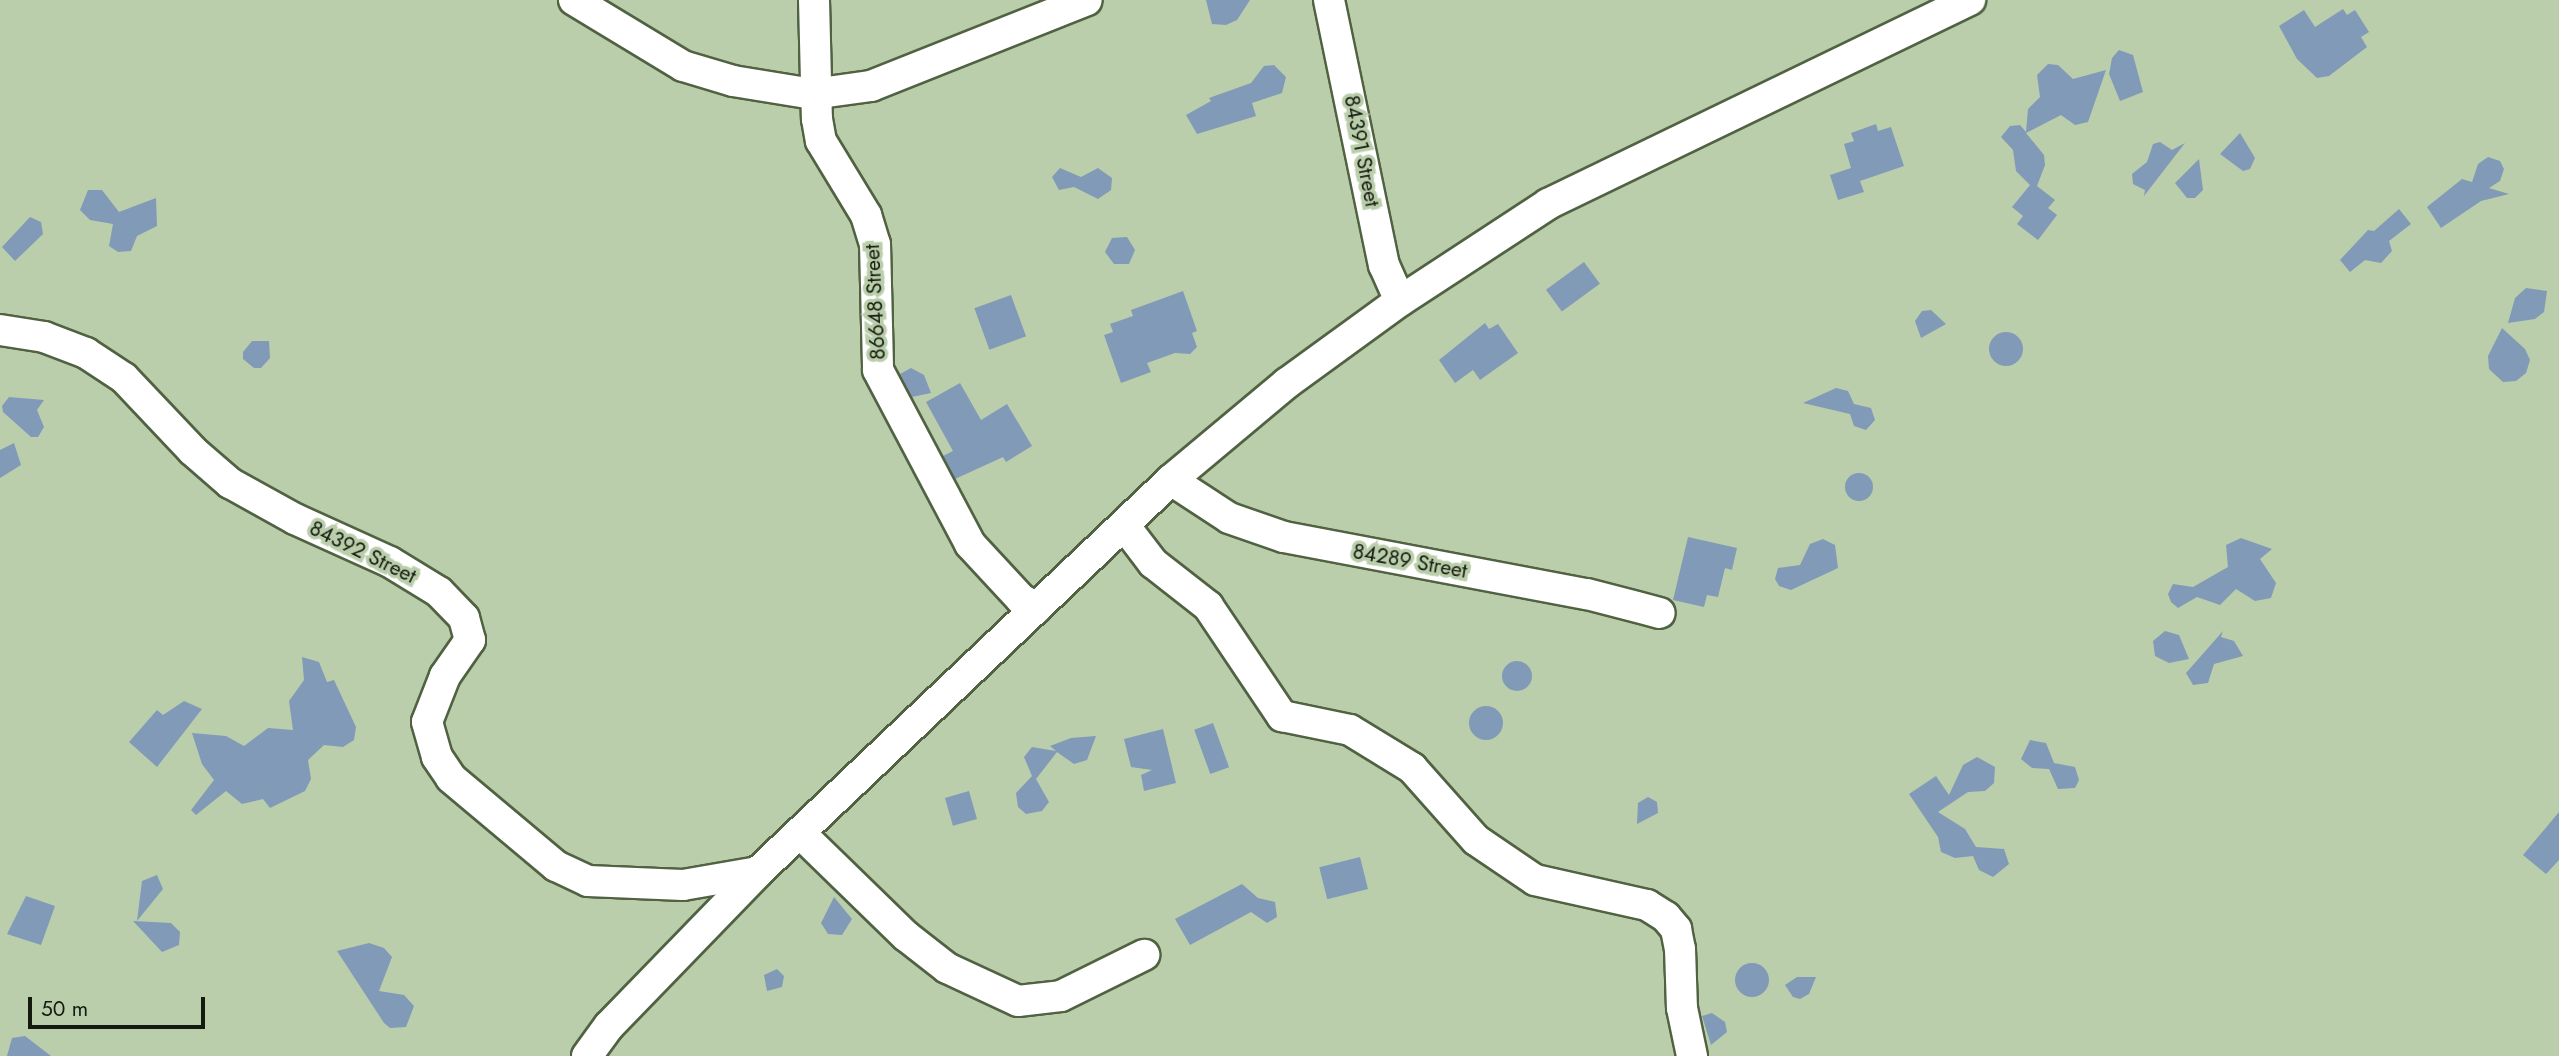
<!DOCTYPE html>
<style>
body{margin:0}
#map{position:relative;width:2559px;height:1056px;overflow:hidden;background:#baceab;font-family:Jost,sans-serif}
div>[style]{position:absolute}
.building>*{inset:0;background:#809ab8;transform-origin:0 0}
.round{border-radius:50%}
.roads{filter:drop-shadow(2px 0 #506242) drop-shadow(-2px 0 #506242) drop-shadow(0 2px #506242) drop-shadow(0 -2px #506242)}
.minor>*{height:30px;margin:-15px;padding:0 15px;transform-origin:15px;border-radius:15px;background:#fff}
span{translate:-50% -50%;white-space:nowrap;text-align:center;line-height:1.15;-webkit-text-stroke:7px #baceab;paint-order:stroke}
.street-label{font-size:21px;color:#141b0e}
.scale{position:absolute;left:28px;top:997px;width:177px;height:32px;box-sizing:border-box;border:4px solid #141b0e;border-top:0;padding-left:9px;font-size:21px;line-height:24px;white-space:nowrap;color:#141b0e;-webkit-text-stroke:5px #baceab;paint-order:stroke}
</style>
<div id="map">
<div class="building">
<div style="clip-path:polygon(1206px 0,1250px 0,1237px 20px,1226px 25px,1212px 24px)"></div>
<div style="clip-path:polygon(2343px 9px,2347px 15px,2355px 10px,2369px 32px,2361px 37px,2367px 47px,2329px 76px,2317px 78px,2297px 59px,2279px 26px,2304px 10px,2315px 27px)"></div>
<div style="clip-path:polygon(2119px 50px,2133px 55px,2143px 92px,2120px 101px,2109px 74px,2112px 58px)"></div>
<div style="clip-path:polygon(2048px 64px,2058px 65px,2073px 79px,2106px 70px,2088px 122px,2075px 125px,2061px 115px,2026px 133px,2044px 155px,2045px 165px,2037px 186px,2055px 200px,2048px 208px,2057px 215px,2038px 240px,2017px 224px,2023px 216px,2012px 207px,2030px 185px,2016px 171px,2013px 150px,2001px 137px,2010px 126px,2020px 125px,2026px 132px,2028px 109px,2040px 97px,2037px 75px)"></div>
<div style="clip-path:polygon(1274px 65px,1286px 77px,1282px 93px,1252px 103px,1256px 116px,1197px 134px,1186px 115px,1211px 101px,1209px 98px,1251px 83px,1264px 66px)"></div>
<div style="clip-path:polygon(1876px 124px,1878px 131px,1891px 127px,1904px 166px,1860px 181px,1864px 192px,1838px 200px,1830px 175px,1851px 168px,1844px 144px,1854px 141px,1851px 133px)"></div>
<div style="clip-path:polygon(2240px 133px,2255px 158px,2250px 169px,2243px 171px,2220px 154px)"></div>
<div style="clip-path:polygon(2160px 142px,2172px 150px,2185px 143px,2144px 196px,2145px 190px,2133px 184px,2132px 174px,2147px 162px,2153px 144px)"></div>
<div style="clip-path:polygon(2488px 157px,2500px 161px,2504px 169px,2500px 181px,2489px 188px,2509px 194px,2481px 201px,2441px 228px,2427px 207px,2462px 179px,2472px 182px,2478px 164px)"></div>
<div style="clip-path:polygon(2199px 159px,2203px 190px,2195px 198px,2187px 198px,2175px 183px)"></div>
<div style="clip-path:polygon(1060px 168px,1081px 177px,1098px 168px,1112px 178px,1111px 190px,1098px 199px,1074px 187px,1059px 190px,1052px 177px)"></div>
<div style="clip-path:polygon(88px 190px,102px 190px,119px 212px,156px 198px,157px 226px,137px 236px,131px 251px,118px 252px,109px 246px,113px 224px,90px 220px,80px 210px)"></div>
<div style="clip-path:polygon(2399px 209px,2411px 224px,2389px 241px,2392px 251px,2381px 263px,2365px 260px,2350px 272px,2340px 260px,2368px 230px,2374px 231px)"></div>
<div style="clip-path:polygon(30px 217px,41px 222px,43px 234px,15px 261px,2px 247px)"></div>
<div style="clip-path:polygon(1127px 237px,1135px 250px,1129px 264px,1114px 264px,1105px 252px,1112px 238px)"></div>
<div style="left:1584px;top:262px;width:27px;height:47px;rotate:54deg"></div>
<div style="clip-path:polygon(2526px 288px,2547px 291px,2544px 312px,2535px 319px,2508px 323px,2515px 298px)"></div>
<div style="clip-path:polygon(1183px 291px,1197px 331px,1192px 333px,1197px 347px,1190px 354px,1175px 353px,1147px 363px,1151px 372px,1121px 383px,1104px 335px,1113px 332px,1110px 324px,1133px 316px,1131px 310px)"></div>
<div style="left:1011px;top:295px;width:44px;height:39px;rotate:70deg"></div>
<div style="clip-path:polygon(1931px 310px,1946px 324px,1921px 338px,1915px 321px,1922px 311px)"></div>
<div style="clip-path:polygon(1485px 323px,1489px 329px,1498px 324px,1518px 353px,1480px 380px,1473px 370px,1455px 383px,1439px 360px)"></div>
<div style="clip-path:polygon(2502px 328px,2525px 349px,2530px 360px,2526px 373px,2516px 381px,2503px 382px,2489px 369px,2488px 356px)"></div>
<div class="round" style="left:1989px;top:332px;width:34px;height:34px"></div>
<div style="clip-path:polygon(252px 341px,269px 341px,270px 358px,261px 368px,254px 368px,243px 359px,243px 352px)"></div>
<div style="clip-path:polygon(911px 368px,924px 375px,931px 393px,912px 397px,900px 374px)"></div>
<div style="clip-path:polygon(960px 383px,981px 420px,1007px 404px,1032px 446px,1006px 462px,1003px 457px,955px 479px,943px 456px,953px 451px,926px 402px)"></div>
<div style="clip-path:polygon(1836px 388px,1848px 391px,1854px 404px,1871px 408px,1875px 420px,1866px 430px,1854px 426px,1850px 414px,1803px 403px)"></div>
<div style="clip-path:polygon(9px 397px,44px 400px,37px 410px,44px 427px,38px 437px,31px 437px,3px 412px,2px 406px)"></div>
<div style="clip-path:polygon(14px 443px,21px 465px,0 478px,0 450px)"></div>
<div class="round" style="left:1845px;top:473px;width:28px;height:28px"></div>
<div style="clip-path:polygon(1688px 537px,1737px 548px,1732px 570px,1725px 568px,1718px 597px,1707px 595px,1704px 607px,1673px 600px)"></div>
<div style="clip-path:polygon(2241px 538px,2272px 549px,2260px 559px,2276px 583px,2271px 598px,2255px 601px,2236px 589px,2220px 605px,2197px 597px,2178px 608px,2171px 602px,2168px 594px,2173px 584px,2193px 587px,2228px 567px,2226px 545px)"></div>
<div style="clip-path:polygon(1823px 539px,1835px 545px,1838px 568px,1791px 590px,1779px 586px,1775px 579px,1778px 568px,1800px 565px,1810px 544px)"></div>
<div style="clip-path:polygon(2165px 631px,2179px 635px,2189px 659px,2169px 663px,2155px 656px,2153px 641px)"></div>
<div style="clip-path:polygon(2223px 631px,2221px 637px,2234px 641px,2243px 656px,2214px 664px,2208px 683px,2193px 685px,2186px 673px)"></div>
<div style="clip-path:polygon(302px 657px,319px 662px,327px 682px,334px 680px,356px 727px,354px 740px,343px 747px,324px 745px,308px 760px,311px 779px,305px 791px,270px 808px,263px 799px,242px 804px,226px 791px,196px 815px,191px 810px,214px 780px,202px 764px,192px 733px,226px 736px,244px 746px,268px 728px,293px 730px,289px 701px,304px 680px)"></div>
<div class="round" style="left:1502px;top:661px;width:30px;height:30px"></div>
<div style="clip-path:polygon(184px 701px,202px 709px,157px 767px,129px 742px,157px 710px,163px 715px)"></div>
<div class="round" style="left:1469px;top:706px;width:34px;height:34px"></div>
<div style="left:1213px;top:723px;width:47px;height:20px;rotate:70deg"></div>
<div style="clip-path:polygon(1163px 729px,1176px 783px,1144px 791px,1141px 775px,1152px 770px,1131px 767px,1124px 739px)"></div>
<div style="clip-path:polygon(1096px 736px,1087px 760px,1074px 764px,1057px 752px,1036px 779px,1049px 802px,1042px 811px,1026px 814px,1018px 807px,1016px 793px,1032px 776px,1024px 757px,1032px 747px,1056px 751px,1050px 746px,1071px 738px)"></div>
<div style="clip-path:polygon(2030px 740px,2046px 743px,2054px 763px,2075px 767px,2079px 780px,2075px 788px,2058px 789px,2049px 769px,2032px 768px,2021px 759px)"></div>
<div style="clip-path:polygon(1977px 757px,1995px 767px,1994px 783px,1985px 791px,1968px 792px,1938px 812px,1965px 829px,1976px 847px,2004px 849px,2009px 864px,1993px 877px,1979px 870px,1973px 856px,1955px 858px,1941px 852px,1938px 837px,1909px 794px,1936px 776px,1949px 795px,1963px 765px)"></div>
<div style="left:969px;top:791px;width:29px;height:25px;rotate:74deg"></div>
<div style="clip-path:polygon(1648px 797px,1657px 802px,1658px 813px,1637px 824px,1638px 803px)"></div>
<div style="clip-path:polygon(2559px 812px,2559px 860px,2546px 874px,2523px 855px)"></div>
<div style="left:1360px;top:857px;width:33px;height:42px;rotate:76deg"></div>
<div style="clip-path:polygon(157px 875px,163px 889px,137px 921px,142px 881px)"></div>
<div style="clip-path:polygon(1242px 884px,1258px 898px,1275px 902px,1277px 917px,1267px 923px,1251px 912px,1190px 945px,1175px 919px)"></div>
<div style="clip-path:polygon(26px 896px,55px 906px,41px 945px,7px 934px)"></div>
<div style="clip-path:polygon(834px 897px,852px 919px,842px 935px,828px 934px,821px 923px)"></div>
<div style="clip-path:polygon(133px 921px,171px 923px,180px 932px,179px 945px,162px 952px)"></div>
<div style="clip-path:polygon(369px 943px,384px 948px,392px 957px,379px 991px,404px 995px,414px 1006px,406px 1027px,390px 1028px,384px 1023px,337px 951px)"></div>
<div class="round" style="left:1735px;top:963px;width:34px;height:34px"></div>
<div style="clip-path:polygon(777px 969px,784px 976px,782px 987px,767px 991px,764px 975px)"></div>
<div style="clip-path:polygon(1797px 977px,1816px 977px,1809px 994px,1800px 999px,1793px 997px,1785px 985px)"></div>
<div style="clip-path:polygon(1712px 1013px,1725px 1022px,1727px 1032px,1711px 1045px,1702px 1016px)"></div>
<div style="clip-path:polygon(25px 1036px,51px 1056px,7px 1056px,12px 1038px)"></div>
</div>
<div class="roads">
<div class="minor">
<div style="left:574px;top:0;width:127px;rotate:31.2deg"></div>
<div style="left:683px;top:66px;width:52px;rotate:16.7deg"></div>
<div style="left:733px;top:81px;width:81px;rotate:9.2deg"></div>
<div style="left:813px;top:94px;width:59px;rotate:-7.9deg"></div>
<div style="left:871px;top:86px;width:232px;rotate:-21.7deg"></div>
<div style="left:814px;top:0;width:119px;rotate:88.6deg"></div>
<div style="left:817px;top:119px;width:22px;rotate:80deg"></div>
<div style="left:821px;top:141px;width:87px;rotate:58.7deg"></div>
<div style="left:866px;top:215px;width:30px;rotate:73deg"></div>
<div style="left:875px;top:244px;width:126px;rotate:88.6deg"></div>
<div style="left:878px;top:370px;width:197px;rotate:62.1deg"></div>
<div style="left:970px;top:544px;width:75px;rotate:47.2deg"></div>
<div style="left:1021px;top:599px;width:18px;rotate:29deg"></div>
<div style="left:1329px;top:0;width:271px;rotate:78.3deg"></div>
<div style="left:1384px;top:265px;width:39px;rotate:66deg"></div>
<div style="left:0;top:330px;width:45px;rotate:9deg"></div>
<div style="left:44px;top:337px;width:45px;rotate:20.9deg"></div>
<div style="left:86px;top:353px;width:45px;rotate:33.3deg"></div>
<div style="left:124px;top:378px;width:100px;rotate:46.6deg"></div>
<div style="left:193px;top:451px;width:49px;rotate:40.9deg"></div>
<div style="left:230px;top:483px;width:74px;rotate:29deg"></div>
<div style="left:295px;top:519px;width:104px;rotate:24.4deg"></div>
<div style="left:390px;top:562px;width:57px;rotate:31.5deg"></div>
<div style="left:439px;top:592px;width:36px;rotate:46deg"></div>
<div style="left:464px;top:618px;width:23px;rotate:75deg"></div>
<div style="left:470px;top:640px;width:44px;rotate:124.8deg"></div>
<div style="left:445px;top:676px;width:49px;rotate:111.4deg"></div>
<div style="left:427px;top:722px;width:36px;rotate:74deg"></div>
<div style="left:437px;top:757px;width:25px;rotate:56deg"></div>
<div style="left:451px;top:778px;width:137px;rotate:40deg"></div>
<div style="left:556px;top:866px;width:35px;rotate:25deg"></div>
<div style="left:588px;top:881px;width:95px;rotate:2.4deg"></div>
<div style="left:683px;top:885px;width:76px;rotate:-9.8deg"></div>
<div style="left:1171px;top:480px;width:69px;rotate:33.2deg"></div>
<div style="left:1229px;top:518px;width:58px;rotate:19.1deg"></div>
<div style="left:1284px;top:537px;width:308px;rotate:10.7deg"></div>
<div style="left:1587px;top:594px;width:75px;rotate:14.6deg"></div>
<div style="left:1124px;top:525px;width:48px;rotate:52.7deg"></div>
<div style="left:1153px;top:563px;width:70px;rotate:38deg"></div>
<div style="left:1208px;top:606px;width:133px;rotate:56.1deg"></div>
<div style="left:1282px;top:716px;width:69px;rotate:11.6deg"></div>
<div style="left:1350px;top:730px;width:73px;rotate:31.5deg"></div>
<div style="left:1412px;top:768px;width:96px;rotate:48.4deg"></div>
<div style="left:1476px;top:840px;width:71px;rotate:34.1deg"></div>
<div style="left:1535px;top:880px;width:115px;rotate:12.6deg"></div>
<div style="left:1647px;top:905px;width:22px;rotate:32deg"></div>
<div style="left:1666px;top:917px;width:16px;rotate:50deg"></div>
<div style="left:1676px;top:929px;width:20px;rotate:79deg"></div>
<div style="left:1680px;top:949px;width:59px;rotate:88.1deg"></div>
<div style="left:1682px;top:1008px;width:49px;rotate:78.2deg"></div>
<div style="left:800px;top:833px;width:148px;rotate:44.2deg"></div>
<div style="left:906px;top:936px;width:52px;rotate:38deg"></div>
<div style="left:947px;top:968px;width:78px;rotate:24.9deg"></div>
<div style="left:1018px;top:1001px;width:43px;rotate:-6.6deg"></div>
<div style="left:1061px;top:996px;width:93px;rotate:-26.3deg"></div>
<div style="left:587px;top:1056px;width:37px;rotate:-54deg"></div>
<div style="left:609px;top:1026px;width:214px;rotate:-45.9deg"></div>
<div style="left:758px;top:872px;width:569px;rotate:-43.51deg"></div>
<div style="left:1171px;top:480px;width:151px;rotate:-39.9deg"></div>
<div style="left:1287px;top:383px;width:140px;rotate:-36deg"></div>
<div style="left:1400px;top:301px;width:177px;rotate:-33.2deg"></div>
<div style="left:1548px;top:204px;width:469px;rotate:-25.8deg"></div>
</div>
</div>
<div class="street-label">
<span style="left:1362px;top:151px;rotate:79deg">84391 Street</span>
<span style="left:875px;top:302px;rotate:-93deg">86648 Street</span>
<span style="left:363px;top:552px;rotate:26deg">84392 Street</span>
<span style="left:1410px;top:561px;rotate:10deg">84289 Street</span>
</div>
<div class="scale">50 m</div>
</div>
